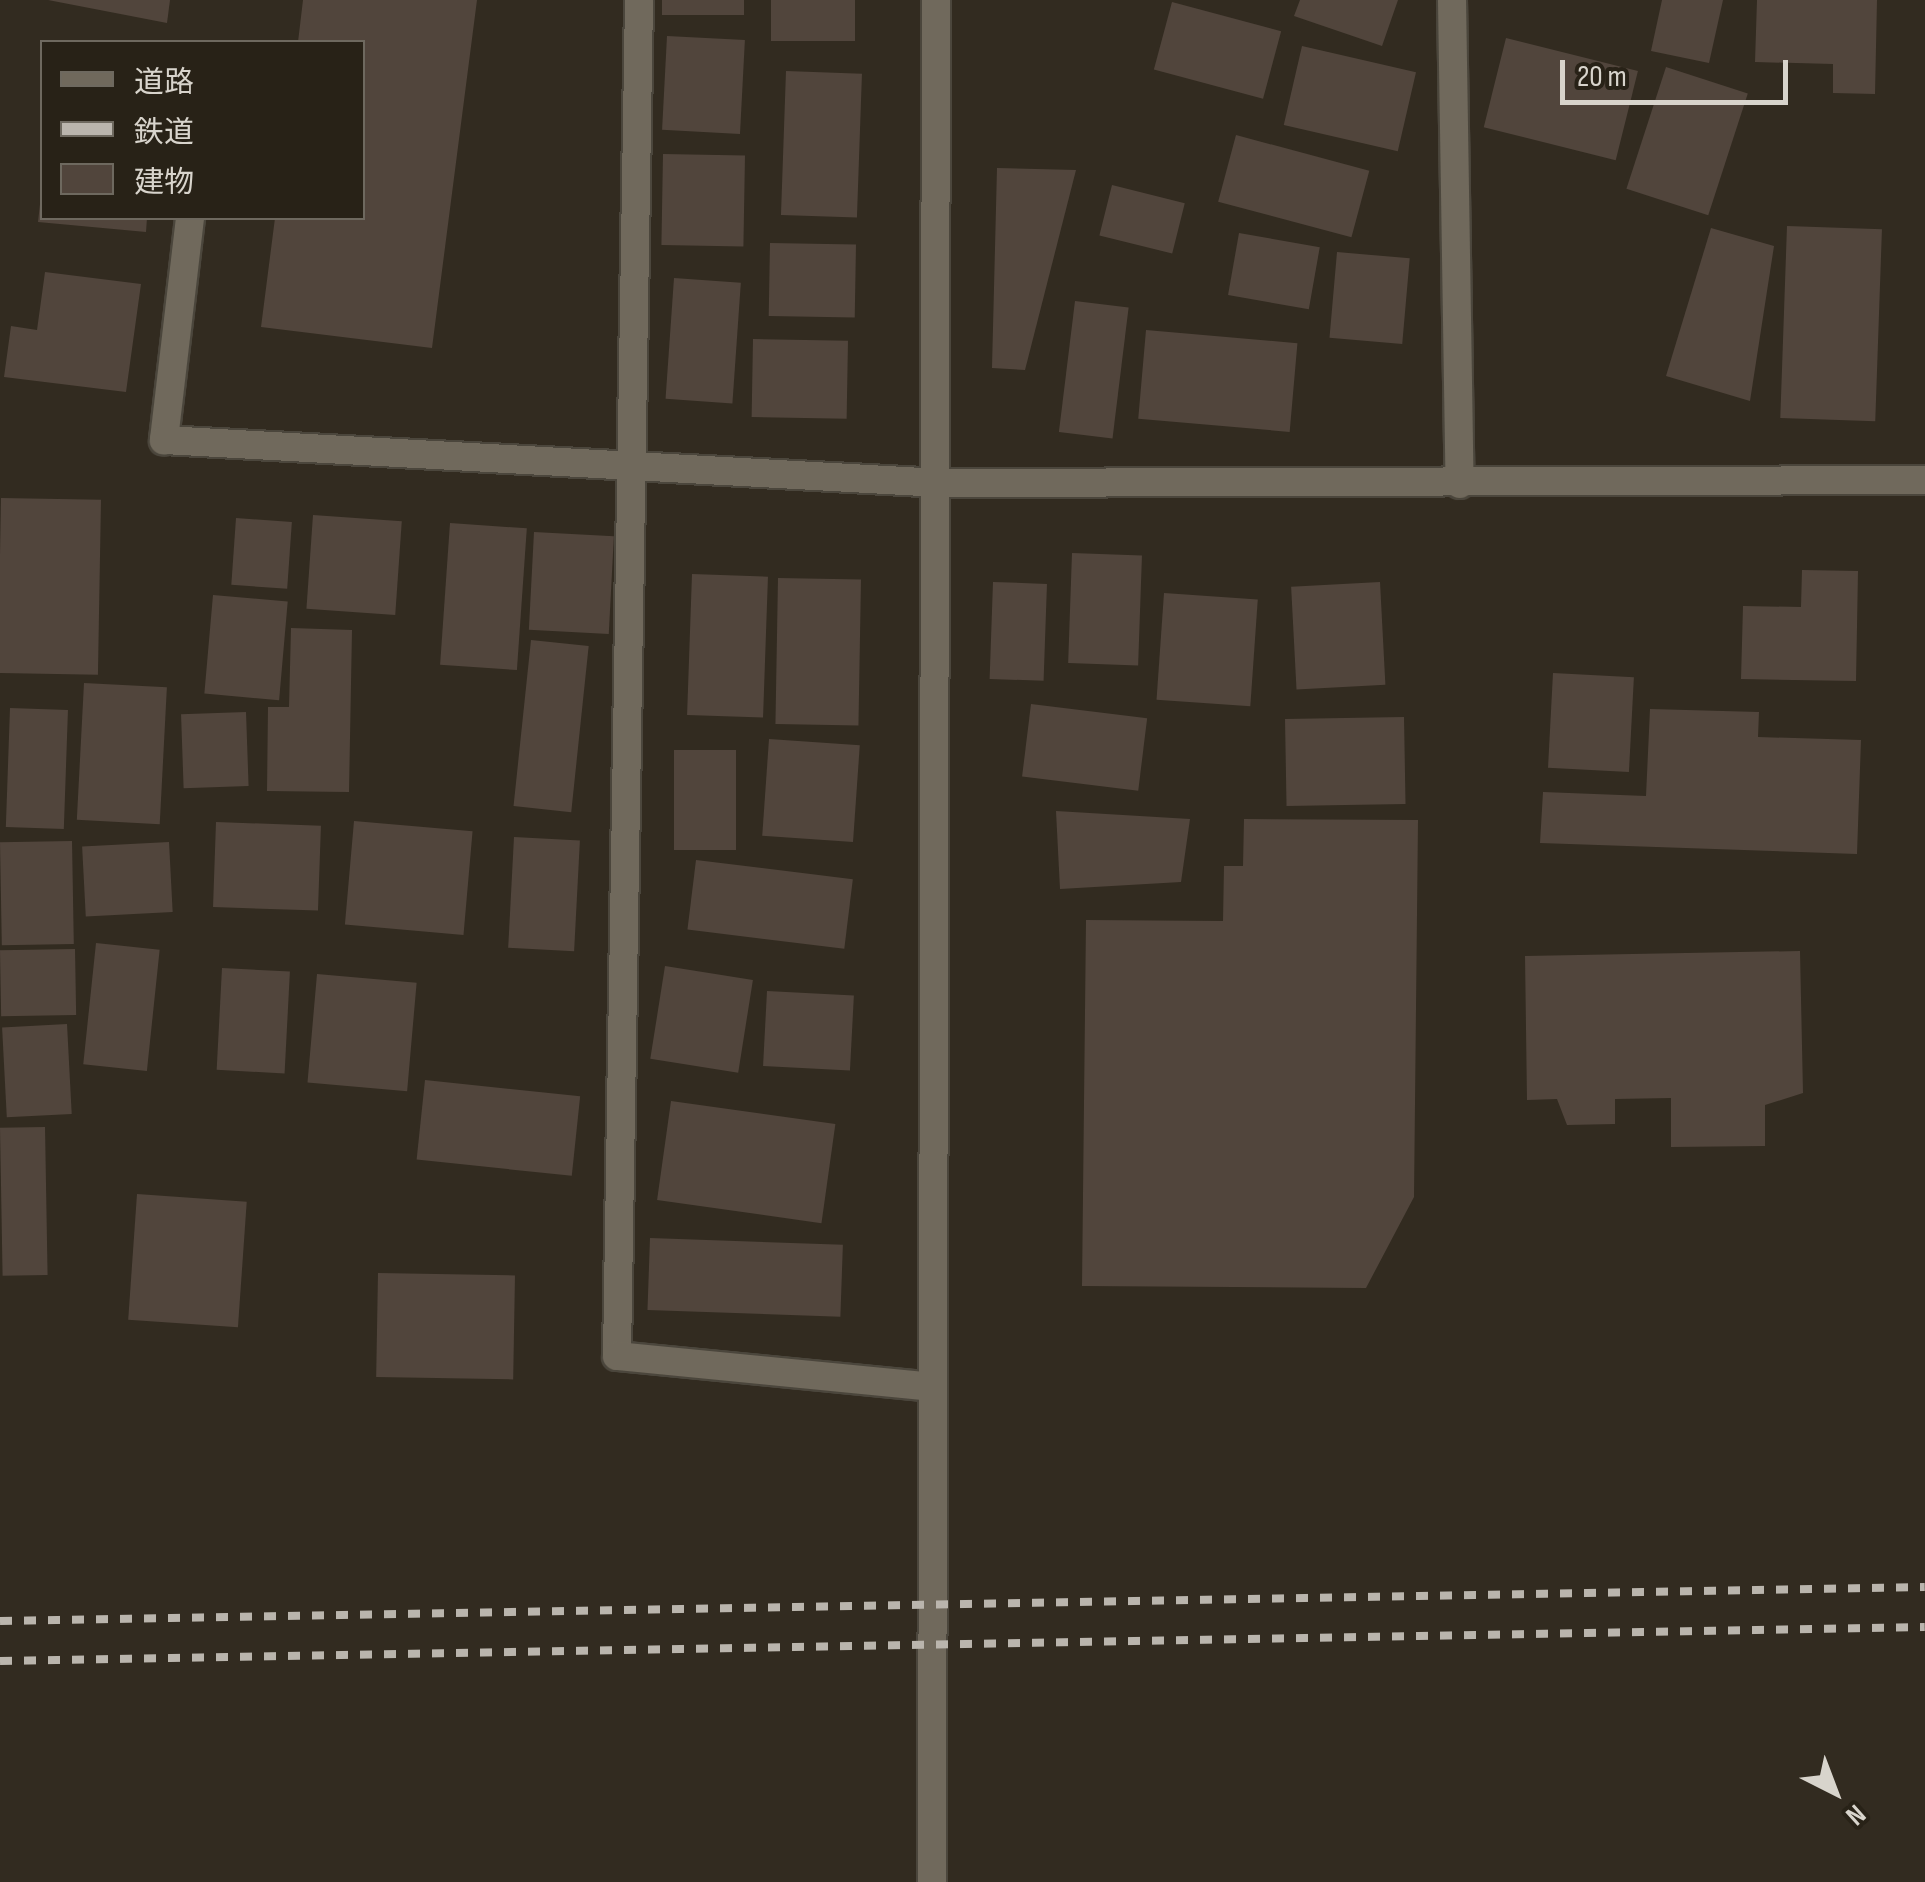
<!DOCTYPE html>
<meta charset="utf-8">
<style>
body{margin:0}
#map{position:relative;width:1925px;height:1882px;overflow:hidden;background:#322b20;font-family:"Sofia Sans Condensed","Noto Sans JP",sans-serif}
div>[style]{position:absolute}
.building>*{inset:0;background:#51453c;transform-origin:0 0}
.roads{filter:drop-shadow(2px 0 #4b463c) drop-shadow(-2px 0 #4b463c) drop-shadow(0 2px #4b463c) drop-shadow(0 -2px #4b463c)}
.service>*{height:28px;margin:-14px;padding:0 14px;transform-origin:14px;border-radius:14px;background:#70695c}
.minor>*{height:28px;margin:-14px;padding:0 14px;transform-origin:14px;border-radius:14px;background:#70695c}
.rail>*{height:8px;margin-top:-4px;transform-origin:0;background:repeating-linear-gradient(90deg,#bab5ad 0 12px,transparent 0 24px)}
span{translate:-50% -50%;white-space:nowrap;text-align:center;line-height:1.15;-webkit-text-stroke:8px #282217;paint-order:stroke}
.legend{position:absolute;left:40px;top:40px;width:325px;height:180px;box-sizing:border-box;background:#282217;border:2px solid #6e695f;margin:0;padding:12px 18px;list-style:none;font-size:30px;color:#d8d4cc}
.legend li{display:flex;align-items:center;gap:20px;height:50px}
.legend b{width:50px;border:2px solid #6e695f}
.north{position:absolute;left:1785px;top:1742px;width:100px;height:100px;-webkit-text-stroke:8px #282217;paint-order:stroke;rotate:138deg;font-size:28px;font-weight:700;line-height:40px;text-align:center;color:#d8d4cc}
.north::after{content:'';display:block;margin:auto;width:35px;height:45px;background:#d8d4cc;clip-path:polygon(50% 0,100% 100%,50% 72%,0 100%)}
.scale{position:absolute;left:1560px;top:60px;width:228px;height:45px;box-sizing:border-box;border:5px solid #d8d4cc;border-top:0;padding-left:12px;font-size:30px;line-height:35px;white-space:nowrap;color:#d8d4cc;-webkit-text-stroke:8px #282217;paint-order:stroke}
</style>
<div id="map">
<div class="building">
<div style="clip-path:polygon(48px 0,170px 0,167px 23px)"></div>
<div style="clip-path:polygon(303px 0,477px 0,432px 348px,261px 327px,275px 218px,362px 218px,362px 42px,298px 42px)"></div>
<div style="left:662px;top:0;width:82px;height:15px"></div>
<div style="left:771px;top:0;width:84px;height:41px"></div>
<div style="clip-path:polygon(1300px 0,1398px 0,1382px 46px,1294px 16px)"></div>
<div style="clip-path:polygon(1662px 0,1723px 0,1709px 63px,1651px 51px)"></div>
<div style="clip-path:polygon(1757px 0,1877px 0,1875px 94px,1833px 93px,1833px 64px,1755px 62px)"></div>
<div style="left:1172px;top:2px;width:113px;height:70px;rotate:15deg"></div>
<div style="left:667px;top:36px;width:78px;height:94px;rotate:3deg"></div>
<div style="left:1506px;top:38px;width:136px;height:92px;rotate:14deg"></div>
<div style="left:1302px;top:46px;width:117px;height:81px;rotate:13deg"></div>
<div style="left:1666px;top:67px;width:86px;height:128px;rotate:18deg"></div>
<div style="left:786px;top:71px;width:76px;height:144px;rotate:2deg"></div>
<div style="left:1236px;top:135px;width:138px;height:69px;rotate:15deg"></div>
<div style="left:663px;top:154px;width:82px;height:91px;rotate:1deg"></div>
<div style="clip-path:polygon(997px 168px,1076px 170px,1025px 370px,992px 368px)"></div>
<div style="left:1112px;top:185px;width:75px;height:52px;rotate:14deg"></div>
<div style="clip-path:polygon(40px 204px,42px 218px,147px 218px,146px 232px,38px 222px)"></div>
<div style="left:1787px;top:226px;width:95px;height:192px;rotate:2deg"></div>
<div style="clip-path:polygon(1711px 228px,1774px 246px,1750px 401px,1666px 376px)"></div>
<div style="left:1239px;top:233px;width:82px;height:63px;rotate:10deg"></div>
<div style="left:770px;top:243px;width:86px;height:73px;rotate:1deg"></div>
<div style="left:1337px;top:252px;width:73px;height:86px;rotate:5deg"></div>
<div style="clip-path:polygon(45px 272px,141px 284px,126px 392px,4px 377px,11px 326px,37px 330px)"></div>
<div style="left:674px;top:278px;width:67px;height:121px;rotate:4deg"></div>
<div style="left:1075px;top:301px;width:54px;height:132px;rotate:7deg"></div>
<div style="left:1146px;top:330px;width:152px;height:89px;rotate:5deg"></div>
<div style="left:753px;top:339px;width:95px;height:78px;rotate:1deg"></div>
<div style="left:1px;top:498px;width:100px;height:175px;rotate:1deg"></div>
<div style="left:313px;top:515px;width:89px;height:94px;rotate:4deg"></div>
<div style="left:236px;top:518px;width:56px;height:67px;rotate:4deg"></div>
<div style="left:450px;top:523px;width:77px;height:142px;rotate:4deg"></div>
<div style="left:534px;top:532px;width:80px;height:98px;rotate:3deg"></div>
<div style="left:1072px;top:553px;width:70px;height:110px;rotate:2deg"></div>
<div style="clip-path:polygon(1802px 570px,1858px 571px,1856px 681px,1741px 679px,1743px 606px,1801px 607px)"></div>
<div style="left:692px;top:574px;width:76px;height:141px;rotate:2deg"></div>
<div style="left:778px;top:578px;width:83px;height:146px;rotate:1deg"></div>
<div style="left:993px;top:582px;width:54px;height:97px;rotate:2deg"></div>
<div style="left:1380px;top:582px;width:103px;height:89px;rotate:87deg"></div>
<div style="left:1164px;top:593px;width:94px;height:107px;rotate:4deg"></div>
<div style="left:213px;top:595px;width:75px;height:99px;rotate:5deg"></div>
<div style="clip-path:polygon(291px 628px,352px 630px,349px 792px,267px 791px,268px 707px,289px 707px)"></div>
<div style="left:531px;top:640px;width:58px;height:167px;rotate:6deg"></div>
<div style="left:1553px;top:673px;width:81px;height:95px;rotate:3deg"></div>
<div style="left:84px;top:683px;width:83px;height:137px;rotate:3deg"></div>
<div style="left:1031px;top:704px;width:117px;height:73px;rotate:7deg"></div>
<div style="left:10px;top:708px;width:58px;height:119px;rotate:2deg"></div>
<div style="clip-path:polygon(1650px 709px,1759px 712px,1758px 737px,1861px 740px,1857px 854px,1540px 843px,1543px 792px,1646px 796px)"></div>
<div style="left:246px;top:712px;width:74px;height:65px;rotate:88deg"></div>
<div style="left:1404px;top:717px;width:87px;height:119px;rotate:89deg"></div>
<div style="left:769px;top:739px;width:91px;height:97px;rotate:4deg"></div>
<div style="left:674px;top:750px;width:62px;height:100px"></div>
<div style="clip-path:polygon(1056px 811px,1190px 819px,1181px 882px,1060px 889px)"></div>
<div style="clip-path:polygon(1244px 819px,1418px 820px,1414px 1197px,1366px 1288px,1082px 1286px,1086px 920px,1223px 921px,1224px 866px,1243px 866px)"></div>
<div style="left:354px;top:821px;width:119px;height:104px;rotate:5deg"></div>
<div style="left:216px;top:822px;width:105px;height:85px;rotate:2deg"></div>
<div style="left:514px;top:837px;width:66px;height:111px;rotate:3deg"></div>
<div style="left:72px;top:841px;width:103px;height:72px;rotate:89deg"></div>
<div style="left:169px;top:842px;width:70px;height:87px;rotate:87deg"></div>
<div style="left:696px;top:860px;width:158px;height:70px;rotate:7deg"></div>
<div style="left:96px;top:943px;width:64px;height:122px;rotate:6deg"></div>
<div style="left:75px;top:949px;width:66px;height:75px;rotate:89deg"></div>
<div style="clip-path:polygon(1800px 951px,1803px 1093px,1765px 1105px,1765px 1146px,1671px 1147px,1671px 1098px,1615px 1099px,1615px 1124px,1567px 1125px,1557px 1099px,1527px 1100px,1525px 956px)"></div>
<div style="left:665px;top:966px;width:89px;height:94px;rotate:9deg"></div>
<div style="left:222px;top:968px;width:68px;height:102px;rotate:3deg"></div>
<div style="left:317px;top:974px;width:100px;height:109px;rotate:5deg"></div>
<div style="left:767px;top:991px;width:87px;height:75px;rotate:3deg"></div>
<div style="left:67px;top:1024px;width:90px;height:65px;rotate:87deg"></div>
<div style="left:425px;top:1080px;width:156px;height:80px;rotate:6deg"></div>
<div style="left:671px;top:1101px;width:166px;height:100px;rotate:8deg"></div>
<div style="left:45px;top:1127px;width:148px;height:45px;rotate:89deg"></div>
<div style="left:137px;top:1194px;width:110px;height:126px;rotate:4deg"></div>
<div style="left:650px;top:1238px;width:193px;height:72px;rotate:2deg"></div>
<div style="left:378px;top:1273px;width:137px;height:104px;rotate:1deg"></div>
</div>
<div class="roads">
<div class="service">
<div style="left:639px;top:0;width:1356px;rotate:90.93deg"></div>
<div style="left:617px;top:1356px;width:317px;rotate:5.6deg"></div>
<div style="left:1452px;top:0;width:484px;rotate:89.1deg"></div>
</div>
<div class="minor">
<div style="left:190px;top:218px;width:224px;rotate:96.7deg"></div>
<div style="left:164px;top:440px;width:778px;rotate:3.17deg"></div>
<div style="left:941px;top:483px;width:984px;rotate:-0.17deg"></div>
<div style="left:932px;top:1882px;width:1882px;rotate:-89.88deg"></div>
</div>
</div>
<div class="rail">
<div style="left:0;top:1621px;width:1925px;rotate:-1.01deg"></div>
<div style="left:0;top:1661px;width:1925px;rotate:-1.01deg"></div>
</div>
<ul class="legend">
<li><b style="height:12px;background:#70695c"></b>道路</li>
<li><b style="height:12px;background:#bab5ad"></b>鉄道</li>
<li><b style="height:28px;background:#51453c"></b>建物</li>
</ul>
<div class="north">N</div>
<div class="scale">20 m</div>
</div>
